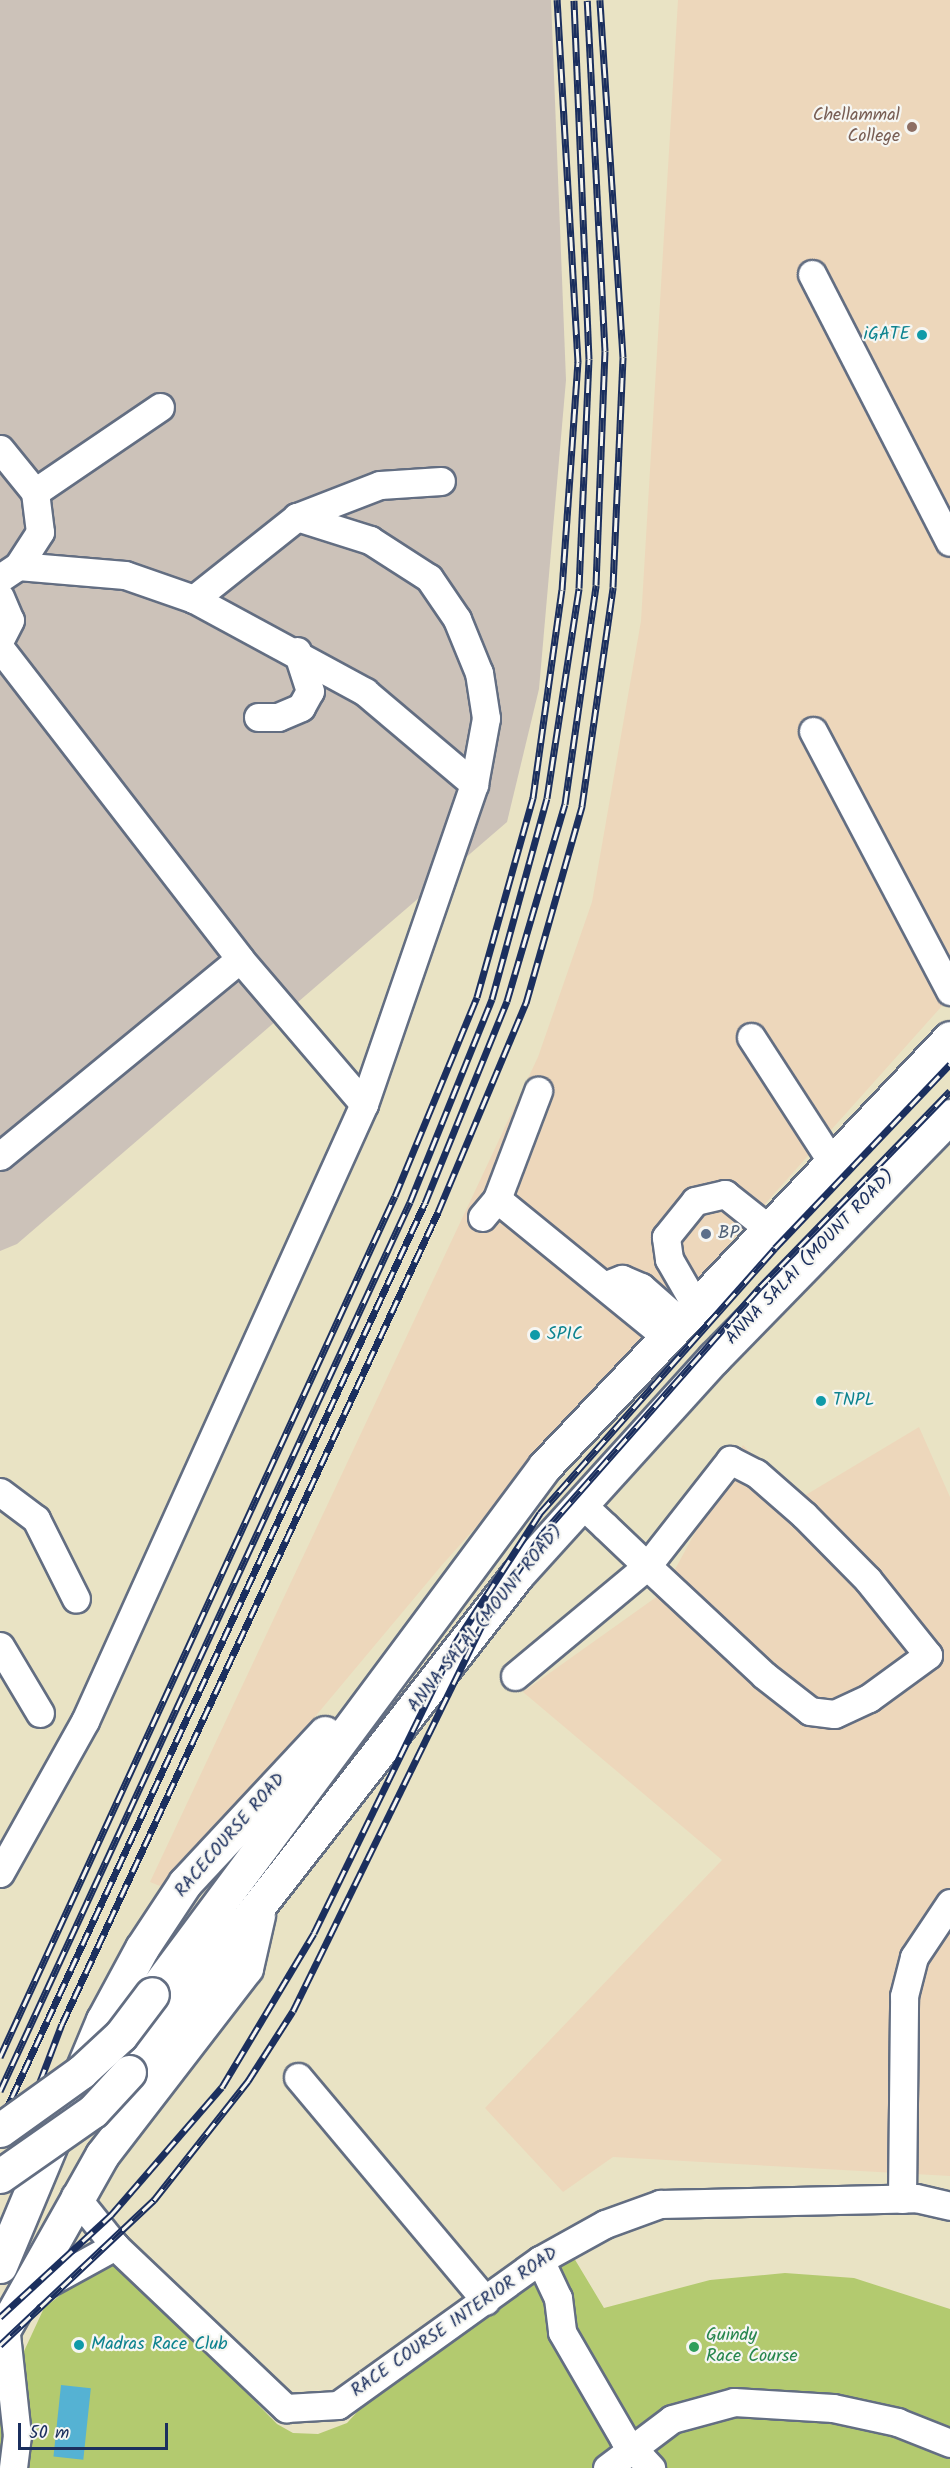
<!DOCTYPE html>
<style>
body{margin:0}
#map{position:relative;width:950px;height:2468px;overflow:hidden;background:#e9e3c4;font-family:Kalam,sans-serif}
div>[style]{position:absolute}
.built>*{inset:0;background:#edd7bb}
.industrial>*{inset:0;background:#ccc2b9}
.green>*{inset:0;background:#b3ca6f}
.water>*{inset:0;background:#55b2d3;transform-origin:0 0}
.roads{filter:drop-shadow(2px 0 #636e82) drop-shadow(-2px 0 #636e82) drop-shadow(0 2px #636e82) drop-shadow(0 -2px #636e82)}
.minor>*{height:27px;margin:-13.5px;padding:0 13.5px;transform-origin:13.5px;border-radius:13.5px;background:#fff}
.major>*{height:33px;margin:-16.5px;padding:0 16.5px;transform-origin:16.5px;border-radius:16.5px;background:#fff}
.rail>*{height:7px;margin-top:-3.5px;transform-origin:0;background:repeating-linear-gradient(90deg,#f6f6f2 0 14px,#1b2f5e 0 28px);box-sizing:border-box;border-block:2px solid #1b2f5e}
.bridges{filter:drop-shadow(2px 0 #636e82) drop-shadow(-2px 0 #636e82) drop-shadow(0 2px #636e82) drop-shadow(0 -2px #636e82)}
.major-bridge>*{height:33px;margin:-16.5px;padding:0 16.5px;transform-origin:16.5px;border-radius:16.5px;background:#fff}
.dots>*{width:16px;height:16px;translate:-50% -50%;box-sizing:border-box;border:3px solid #f6f6f2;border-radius:50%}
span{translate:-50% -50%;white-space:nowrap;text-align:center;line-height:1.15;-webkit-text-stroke:4.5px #f6f6f2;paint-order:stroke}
.education-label{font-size:18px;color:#785e54}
.right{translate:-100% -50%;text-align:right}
.culture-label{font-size:18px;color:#0d838f}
.left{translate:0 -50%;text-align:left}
.service-label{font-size:18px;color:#4e5e75}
.street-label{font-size:18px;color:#1b2f5e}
.leisure-label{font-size:18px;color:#27864d}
.scale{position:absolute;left:18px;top:2423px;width:150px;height:27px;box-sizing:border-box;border:3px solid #1b2f5e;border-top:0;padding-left:8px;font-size:18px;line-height:21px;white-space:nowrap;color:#1b2f5e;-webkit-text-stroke:4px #f6f6f2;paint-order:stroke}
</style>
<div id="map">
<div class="built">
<div style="clip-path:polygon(678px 0,950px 0,950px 997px,442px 1565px,170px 1890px,150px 1882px,538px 1057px,592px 902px,641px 621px)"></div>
<div style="clip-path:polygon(919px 1427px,950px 1497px,950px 2176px,613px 2157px,563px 2192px,485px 2108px,722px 1860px,523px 1692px,662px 1593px,743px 1445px,794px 1502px)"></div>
</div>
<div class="industrial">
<div style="clip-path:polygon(0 0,551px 0,566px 380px,539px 689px,507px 822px,17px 1244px,0 1251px)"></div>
</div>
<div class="green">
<div style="clip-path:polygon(571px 2253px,604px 2308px,710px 2280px,785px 2273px,854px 2278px,950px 2309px,950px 2468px,0 2468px,0 2403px,44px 2308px,111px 2255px,277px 2424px,293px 2433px,318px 2434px,347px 2423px,371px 2397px)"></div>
</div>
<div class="water">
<div style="left:61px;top:2385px;width:30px;height:72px;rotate:6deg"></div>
</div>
<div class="roads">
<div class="minor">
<div style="left:812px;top:274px;width:301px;rotate:62.8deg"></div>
<div style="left:0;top:449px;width:55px;rotate:50.9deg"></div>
<div style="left:35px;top:492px;width:40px;rotate:82.9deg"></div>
<div style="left:40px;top:532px;width:40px;rotate:122.9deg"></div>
<div style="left:18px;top:566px;width:22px;rotate:146deg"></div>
<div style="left:35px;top:492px;width:151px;rotate:-34.2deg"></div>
<div style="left:297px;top:517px;width:89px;rotate:-21.1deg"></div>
<div style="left:380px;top:485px;width:61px;rotate:-3.8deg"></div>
<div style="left:18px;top:566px;width:107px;rotate:4.8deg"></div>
<div style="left:125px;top:575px;width:73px;rotate:19.2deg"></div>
<div style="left:194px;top:599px;width:195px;rotate:28.5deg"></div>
<div style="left:365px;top:692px;width:143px;rotate:40.2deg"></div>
<div style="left:0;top:597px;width:25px;rotate:67deg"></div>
<div style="left:10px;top:620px;width:22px;rotate:117deg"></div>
<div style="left:0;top:648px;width:393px;rotate:52.3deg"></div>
<div style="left:240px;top:959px;width:191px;rotate:49.5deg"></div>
<div style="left:258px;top:717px;width:20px"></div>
<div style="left:278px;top:717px;width:25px;rotate:-23deg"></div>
<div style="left:301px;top:707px;width:18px;rotate:-61deg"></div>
<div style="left:310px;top:691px;width:42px;rotate:-108deg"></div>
<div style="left:813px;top:731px;width:294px;rotate:62.2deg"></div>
<div style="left:751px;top:1037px;width:149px;rotate:57.1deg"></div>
<div style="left:0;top:1156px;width:310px;rotate:-39.4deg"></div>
<div style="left:497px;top:1199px;width:218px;rotate:39.2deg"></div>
<div style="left:482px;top:1217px;width:23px;rotate:-50deg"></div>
<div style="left:497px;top:1199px;width:116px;rotate:-69.2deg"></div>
<div style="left:606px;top:1285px;width:17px;rotate:-21deg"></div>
<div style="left:622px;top:1279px;width:21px;rotate:23deg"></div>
<div style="left:641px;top:1287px;width:53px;rotate:41.2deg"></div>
<div style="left:696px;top:1306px;width:54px;rotate:-119.9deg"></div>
<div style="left:669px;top:1259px;width:22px;rotate:-98deg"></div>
<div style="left:666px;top:1237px;width:46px;rotate:-51.1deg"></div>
<div style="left:695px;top:1201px;width:31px;rotate:-13deg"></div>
<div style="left:725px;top:1194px;width:56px;rotate:38.5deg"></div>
<div style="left:0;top:1492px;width:45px;rotate:36.9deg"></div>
<div style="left:36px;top:1519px;width:89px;rotate:63.4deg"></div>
<div style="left:0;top:1646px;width:78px;rotate:59.2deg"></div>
<div style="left:515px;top:1676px;width:172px;rotate:-39.8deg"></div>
<div style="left:647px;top:1566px;width:135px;rotate:-51.9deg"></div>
<div style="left:730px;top:1460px;width:29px;rotate:27deg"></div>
<div style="left:756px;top:1473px;width:64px;rotate:41.2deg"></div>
<div style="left:804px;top:1515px;width:91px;rotate:45.4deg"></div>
<div style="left:868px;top:1580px;width:96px;rotate:51.3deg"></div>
<div style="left:928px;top:1655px;width:73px;rotate:143.9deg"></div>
<div style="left:869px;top:1698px;width:38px;rotate:155deg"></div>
<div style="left:834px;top:1714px;width:24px;rotate:-173deg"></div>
<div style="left:810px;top:1711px;width:58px;rotate:-142deg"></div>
<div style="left:764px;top:1675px;width:160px;rotate:-137deg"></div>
<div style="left:647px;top:1566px;width:58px;rotate:-136.4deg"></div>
<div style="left:605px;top:1526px;width:33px;rotate:-137deg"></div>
<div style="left:0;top:1873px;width:174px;rotate:-60.8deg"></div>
<div style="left:85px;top:1721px;width:677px;rotate:-65.67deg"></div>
<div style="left:364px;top:1104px;width:338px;rotate:-71deg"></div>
<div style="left:474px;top:784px;width:67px;rotate:-79.7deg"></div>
<div style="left:486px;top:718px;width:46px;rotate:-98.8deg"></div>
<div style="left:479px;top:673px;width:58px;rotate:-112.2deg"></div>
<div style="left:457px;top:619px;width:50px;rotate:-124.3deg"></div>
<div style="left:429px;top:578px;width:70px;rotate:-147.2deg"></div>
<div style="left:370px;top:540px;width:77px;rotate:-162.5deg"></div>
<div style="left:297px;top:517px;width:132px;rotate:141.5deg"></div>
<div style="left:298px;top:2077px;width:292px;rotate:50deg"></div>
<div style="left:75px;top:2196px;width:64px;rotate:51.3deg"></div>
<div style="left:115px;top:2246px;width:236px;rotate:43.5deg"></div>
<div style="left:286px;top:2408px;width:52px;rotate:-3.3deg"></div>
<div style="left:338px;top:2405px;width:249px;rotate:-35.7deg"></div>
<div style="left:540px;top:2260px;width:74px;rotate:-29deg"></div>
<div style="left:605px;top:2224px;width:59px;rotate:-20deg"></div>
<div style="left:660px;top:2204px;width:256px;rotate:-1.3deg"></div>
<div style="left:916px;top:2198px;width:35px;rotate:13deg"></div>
<div style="left:902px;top:2199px;width:203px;rotate:-89.4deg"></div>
<div style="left:904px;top:1996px;width:40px;rotate:-75.6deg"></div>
<div style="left:914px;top:1957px;width:65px;rotate:-56.3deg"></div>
<div style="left:540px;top:2260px;width:42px;rotate:64.7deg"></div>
<div style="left:558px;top:2298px;width:34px;rotate:83deg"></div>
<div style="left:562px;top:2332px;width:124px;rotate:59.9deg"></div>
<div style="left:624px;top:2439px;width:40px;rotate:47deg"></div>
<div style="left:24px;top:2296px;width:104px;rotate:-28.8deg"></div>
<div style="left:5px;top:2325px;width:111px;rotate:83.8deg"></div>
<div style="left:17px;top:2435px;width:33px;rotate:97deg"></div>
<div style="left:607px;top:2468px;width:81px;rotate:-37deg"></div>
<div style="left:672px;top:2419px;width:64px;rotate:-15.3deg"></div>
<div style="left:734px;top:2402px;width:99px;rotate:3.5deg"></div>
<div style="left:833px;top:2408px;width:66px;rotate:12.3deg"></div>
<div style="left:897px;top:2422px;width:57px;rotate:21.6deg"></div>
</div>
<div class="major">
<div style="left:152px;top:1994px;width:658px;rotate:-53.34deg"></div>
<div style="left:545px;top:1466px;width:589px;rotate:-46.58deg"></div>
<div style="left:129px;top:2072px;width:631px;rotate:-52.02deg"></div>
<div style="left:517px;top:1575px;width:293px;rotate:-47.8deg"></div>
<div style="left:714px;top:1358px;width:338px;rotate:-45.7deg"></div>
<div style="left:0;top:2266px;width:267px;rotate:-67.3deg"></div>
<div style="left:103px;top:2020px;width:82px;rotate:-61.6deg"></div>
<div style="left:142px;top:1948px;width:78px;rotate:-56.5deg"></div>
<div style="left:185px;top:1883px;width:205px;rotate:-47deg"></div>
<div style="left:0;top:2336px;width:208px;rotate:-60.6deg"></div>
<div style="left:102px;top:2155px;width:236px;rotate:-52.4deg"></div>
<div style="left:246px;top:1968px;width:54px;rotate:-77.2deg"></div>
</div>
</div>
<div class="rail">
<div style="left:0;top:2057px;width:947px;rotate:-65.36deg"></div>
<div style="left:395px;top:1196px;width:215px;rotate:-67.6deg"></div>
<div style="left:477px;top:997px;width:207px;rotate:-74.3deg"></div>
<div style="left:533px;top:798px;width:210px;rotate:-82.1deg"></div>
<div style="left:562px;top:590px;width:229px;rotate:-86deg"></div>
<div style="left:578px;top:362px;width:363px;rotate:-93.3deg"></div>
<div style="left:0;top:2091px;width:979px;rotate:-65.24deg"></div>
<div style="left:410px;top:1202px;width:219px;rotate:-68deg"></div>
<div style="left:492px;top:999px;width:208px;rotate:-74.7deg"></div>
<div style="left:547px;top:798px;width:212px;rotate:-81.3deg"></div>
<div style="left:579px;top:588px;width:229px;rotate:-87.5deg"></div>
<div style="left:589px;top:359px;width:359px;rotate:-92.4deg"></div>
<div style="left:0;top:2123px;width:1013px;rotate:-65.21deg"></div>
<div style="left:425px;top:1203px;width:218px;rotate:-67.9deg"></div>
<div style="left:507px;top:1001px;width:205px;rotate:-73.6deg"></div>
<div style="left:565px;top:804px;width:221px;rotate:-81.9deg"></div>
<div style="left:596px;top:585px;width:234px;rotate:-87.8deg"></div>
<div style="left:605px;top:351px;width:351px;rotate:-92.9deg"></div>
<div style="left:0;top:2187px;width:174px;rotate:-69.2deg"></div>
<div style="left:62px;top:2024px;width:895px;rotate:-65.15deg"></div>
<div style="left:438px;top:1212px;width:227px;rotate:-67.2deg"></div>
<div style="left:526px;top:1003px;width:205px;rotate:-74.1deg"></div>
<div style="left:582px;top:806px;width:221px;rotate:-81.9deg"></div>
<div style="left:613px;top:587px;width:230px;rotate:-87.5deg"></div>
<div style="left:623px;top:357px;width:358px;rotate:-93.7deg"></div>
<div style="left:0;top:2317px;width:151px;rotate:-42.6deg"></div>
<div style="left:111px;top:2215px;width:169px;rotate:-49.1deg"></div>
<div style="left:222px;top:2087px;width:179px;rotate:-59.1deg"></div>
<div style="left:314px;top:1933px;width:324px;rotate:-64deg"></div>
<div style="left:456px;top:1642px;width:154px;rotate:-56.9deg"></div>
<div style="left:540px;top:1513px;width:354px;rotate:-48.4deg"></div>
<div style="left:775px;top:1248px;width:254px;rotate:-46.4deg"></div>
<div style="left:0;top:2345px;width:212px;rotate:-43.3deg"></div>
<div style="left:154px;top:2200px;width:152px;rotate:-51.7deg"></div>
<div style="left:248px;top:2081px;width:83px;rotate:-57.3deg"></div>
<div style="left:293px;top:2011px;width:432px;rotate:-63.9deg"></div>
<div style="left:483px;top:1623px;width:108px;rotate:-56.3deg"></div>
<div style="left:543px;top:1533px;width:328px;rotate:-48.6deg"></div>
<div style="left:760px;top:1287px;width:273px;rotate:-45.9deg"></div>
</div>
<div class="bridges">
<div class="major-bridge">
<div style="left:0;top:2130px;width:100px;rotate:-35.6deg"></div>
<div style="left:81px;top:2072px;width:54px;rotate:-42.8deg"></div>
<div style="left:121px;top:2035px;width:51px;rotate:-52.9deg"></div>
<div style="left:0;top:2176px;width:113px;rotate:-35deg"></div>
<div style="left:93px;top:2111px;width:53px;rotate:-47.3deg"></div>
</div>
</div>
<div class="dots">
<div style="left:912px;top:127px;background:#8d6e63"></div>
<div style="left:922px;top:335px;background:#0f9aa8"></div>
<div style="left:706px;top:1234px;background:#5c6f8a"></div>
<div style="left:535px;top:1335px;background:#0f9aa8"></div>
<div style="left:821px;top:1401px;background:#0f9aa8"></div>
<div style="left:79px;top:2345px;background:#0f9aa8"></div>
<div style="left:694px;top:2347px;background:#2e9e5b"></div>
</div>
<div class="education-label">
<span class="right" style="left:900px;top:127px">Chellammal<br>College</span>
</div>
<div class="culture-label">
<span class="right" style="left:910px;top:335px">iGATE</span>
<span class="left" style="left:547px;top:1335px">SPIC</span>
<span class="left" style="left:833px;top:1401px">TNPL</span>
<span class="left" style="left:91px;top:2345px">Madras Race Club</span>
</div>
<div class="service-label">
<span class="left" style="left:718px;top:1234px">BP</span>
</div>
<div class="street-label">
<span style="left:811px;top:1258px;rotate:-46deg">ANNA SALAI (MOUNT ROAD)</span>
<span style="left:486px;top:1619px;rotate:-51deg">ANNA SALAI (MOUNT ROAD)</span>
<span style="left:231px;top:1836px;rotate:-49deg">RACECOURSE ROAD</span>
<span style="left:455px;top:2323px;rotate:-35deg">RACE COURSE INTERIOR ROAD</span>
</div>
<div class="leisure-label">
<span class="left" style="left:706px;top:2347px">Guindy<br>Race Course</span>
</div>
<div class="scale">50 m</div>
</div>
